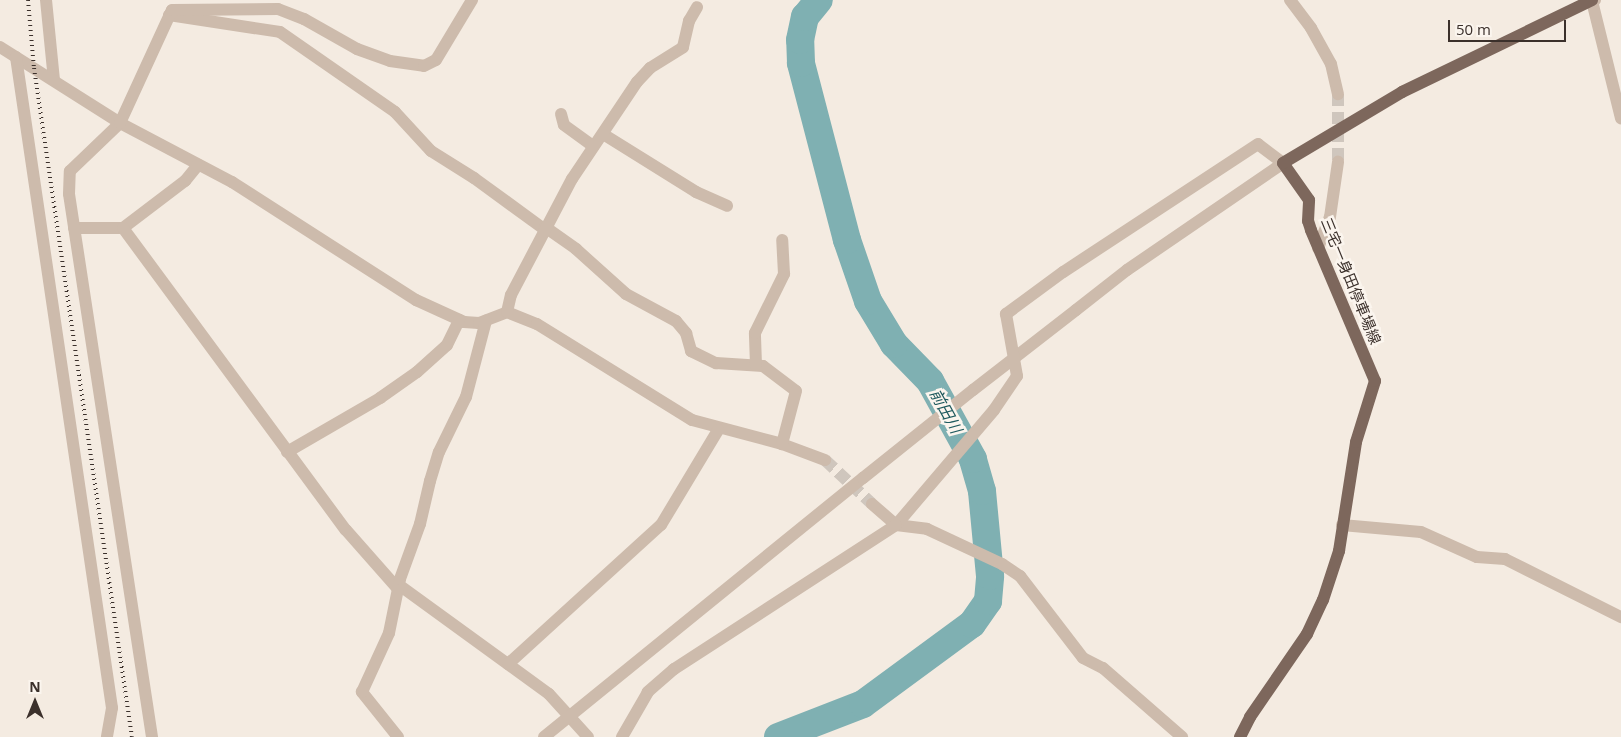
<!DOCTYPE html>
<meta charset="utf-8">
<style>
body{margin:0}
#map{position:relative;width:1621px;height:737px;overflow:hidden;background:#f4ebe1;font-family:"Open Sans","Noto Sans JP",sans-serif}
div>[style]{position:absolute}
.river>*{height:28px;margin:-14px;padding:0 14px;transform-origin:14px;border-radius:14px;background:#7fb0b2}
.minor-tunnel>*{height:12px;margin-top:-6px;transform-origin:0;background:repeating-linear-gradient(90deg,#cfc6bd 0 12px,transparent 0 18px)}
.minor>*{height:12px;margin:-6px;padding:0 6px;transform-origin:6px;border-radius:6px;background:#cdbbac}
.major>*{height:12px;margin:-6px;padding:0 6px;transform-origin:6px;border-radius:6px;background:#7d675c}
.rail>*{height:4px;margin-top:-2px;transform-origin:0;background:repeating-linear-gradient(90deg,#3b302b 0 1px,transparent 0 5px)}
span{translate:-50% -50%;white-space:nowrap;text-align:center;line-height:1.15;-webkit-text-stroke:5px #fbf5ee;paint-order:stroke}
.street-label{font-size:15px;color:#3b302b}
.water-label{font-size:16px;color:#1f5a5e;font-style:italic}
.north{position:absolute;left:10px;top:677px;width:50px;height:50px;-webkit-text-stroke:4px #fbf5ee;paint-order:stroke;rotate:0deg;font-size:14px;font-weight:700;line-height:20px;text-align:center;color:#3b302b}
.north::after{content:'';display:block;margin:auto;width:18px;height:22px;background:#3b302b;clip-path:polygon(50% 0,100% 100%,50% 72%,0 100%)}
.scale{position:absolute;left:1448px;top:20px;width:118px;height:22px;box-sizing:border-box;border:2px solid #3b302b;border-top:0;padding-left:6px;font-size:15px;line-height:18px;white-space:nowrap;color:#3b302b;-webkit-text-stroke:4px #fbf5ee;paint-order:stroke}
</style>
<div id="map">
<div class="river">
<div style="left:778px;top:737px;width:91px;rotate:-21.2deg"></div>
<div style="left:863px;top:704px;width:135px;rotate:-36.3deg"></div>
<div style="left:972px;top:624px;width:28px;rotate:-55deg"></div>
<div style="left:988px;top:601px;width:25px;rotate:-85deg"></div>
<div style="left:990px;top:576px;width:85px;rotate:-95.4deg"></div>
<div style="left:982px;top:491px;width:33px;rotate:-106deg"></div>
<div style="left:973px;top:459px;width:89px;rotate:-118.9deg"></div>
<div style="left:930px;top:381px;width:52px;rotate:-134.2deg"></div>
<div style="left:894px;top:344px;width:50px;rotate:-121.2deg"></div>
<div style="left:868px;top:301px;width:65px;rotate:-109deg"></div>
<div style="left:847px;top:240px;width:183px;rotate:-104.6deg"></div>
<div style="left:801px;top:63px;width:23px;rotate:-92deg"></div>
<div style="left:800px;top:40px;width:24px;rotate:-78deg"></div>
<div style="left:805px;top:17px;width:22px;rotate:-51deg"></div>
</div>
<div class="minor-tunnel">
<div style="left:1338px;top:94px;width:68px;rotate:90deg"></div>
<div style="left:825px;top:460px;width:64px;rotate:43.1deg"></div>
</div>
<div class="minor">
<div style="left:46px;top:0;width:80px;rotate:84.3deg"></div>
<div style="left:1290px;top:0;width:35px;rotate:53deg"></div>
<div style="left:1311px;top:28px;width:41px;rotate:60.9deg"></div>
<div style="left:1331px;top:64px;width:31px;rotate:77deg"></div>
<div style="left:1595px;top:0;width:3px;rotate:162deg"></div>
<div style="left:1592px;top:1px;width:121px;rotate:76.1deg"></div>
<div style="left:169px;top:15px;width:112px;rotate:8.7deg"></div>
<div style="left:280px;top:32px;width:140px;rotate:34.8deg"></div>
<div style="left:395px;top:112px;width:53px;rotate:47.3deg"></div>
<div style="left:431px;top:151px;width:51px;rotate:32.1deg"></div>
<div style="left:474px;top:178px;width:87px;rotate:36.1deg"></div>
<div style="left:0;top:47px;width:142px;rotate:32.3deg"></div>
<div style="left:120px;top:123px;width:127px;rotate:27.8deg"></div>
<div style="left:232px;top:182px;width:219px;rotate:32.7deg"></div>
<div style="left:416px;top:300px;width:53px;rotate:24.6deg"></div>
<div style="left:464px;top:322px;width:15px;rotate:4deg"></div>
<div style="left:479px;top:323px;width:30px;rotate:-21deg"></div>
<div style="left:507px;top:312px;width:32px;rotate:22deg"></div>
<div style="left:537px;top:324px;width:182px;rotate:31.8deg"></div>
<div style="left:692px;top:420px;width:93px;rotate:14.9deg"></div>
<div style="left:782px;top:444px;width:46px;rotate:20.4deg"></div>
<div style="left:16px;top:57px;width:658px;rotate:81.61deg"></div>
<div style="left:112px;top:708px;width:29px;rotate:100deg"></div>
<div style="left:561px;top:114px;width:11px;rotate:75deg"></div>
<div style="left:564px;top:125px;width:36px;rotate:36deg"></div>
<div style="left:603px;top:134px;width:110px;rotate:31.9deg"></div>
<div style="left:696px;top:192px;width:34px;rotate:24deg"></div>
<div style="left:545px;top:227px;width:38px;rotate:35deg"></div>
<div style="left:576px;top:249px;width:67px;rotate:42deg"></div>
<div style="left:626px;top:294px;width:57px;rotate:28.4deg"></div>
<div style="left:676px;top:321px;width:16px;rotate:50deg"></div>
<div style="left:686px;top:333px;width:19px;rotate:74deg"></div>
<div style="left:691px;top:351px;width:28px;rotate:26deg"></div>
<div style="left:716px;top:363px;width:47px;rotate:3.7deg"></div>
<div style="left:763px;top:366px;width:41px;rotate:37.1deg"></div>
<div style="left:796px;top:391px;width:55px;rotate:104.8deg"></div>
<div style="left:74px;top:228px;width:49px"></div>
<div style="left:123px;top:228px;width:78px;rotate:-37.2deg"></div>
<div style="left:185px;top:181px;width:21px;rotate:-51deg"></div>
<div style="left:123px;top:228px;width:375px;rotate:53.6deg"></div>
<div style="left:346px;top:530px;width:79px;rotate:48.6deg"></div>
<div style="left:1318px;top:248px;width:33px;rotate:-69deg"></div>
<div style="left:1330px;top:217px;width:56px;rotate:-81.7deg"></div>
<div style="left:507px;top:312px;width:17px;rotate:-77deg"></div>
<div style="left:511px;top:295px;width:131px;rotate:-62.3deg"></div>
<div style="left:572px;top:179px;width:117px;rotate:-56.2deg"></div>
<div style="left:637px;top:82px;width:19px;rotate:-47deg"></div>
<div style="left:650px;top:68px;width:39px;rotate:-32deg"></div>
<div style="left:683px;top:47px;width:27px;rotate:-77deg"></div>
<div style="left:689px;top:21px;width:16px;rotate:-60deg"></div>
<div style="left:756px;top:365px;width:32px;rotate:-92deg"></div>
<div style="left:755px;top:333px;width:66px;rotate:-63.8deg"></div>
<div style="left:784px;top:274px;width:34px;rotate:-93deg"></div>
<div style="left:287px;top:452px;width:108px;rotate:-30.1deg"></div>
<div style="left:380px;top:398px;width:45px;rotate:-35.1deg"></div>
<div style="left:417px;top:372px;width:40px;rotate:-42deg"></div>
<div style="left:447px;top:345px;width:28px;rotate:-64deg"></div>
<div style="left:872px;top:504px;width:32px;rotate:41deg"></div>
<div style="left:896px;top:525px;width:31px;rotate:7deg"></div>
<div style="left:927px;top:529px;width:83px;rotate:25deg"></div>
<div style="left:1002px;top:564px;width:22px;rotate:34deg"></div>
<div style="left:1020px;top:576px;width:103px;rotate:52.5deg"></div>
<div style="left:1083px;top:658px;width:22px;rotate:27deg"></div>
<div style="left:1103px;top:668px;width:105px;rotate:41.1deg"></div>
<div style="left:1342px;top:525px;width:79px;rotate:5.1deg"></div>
<div style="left:1421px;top:532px;width:61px;rotate:24.1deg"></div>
<div style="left:1477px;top:557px;width:28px;rotate:4deg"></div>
<div style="left:1505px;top:559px;width:130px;rotate:26.6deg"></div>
<div style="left:399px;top:585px;width:185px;rotate:36deg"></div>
<div style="left:549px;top:694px;width:58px;rotate:47.8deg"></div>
<div style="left:508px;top:664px;width:207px;rotate:-42.3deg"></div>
<div style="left:661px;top:525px;width:111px;rotate:-59deg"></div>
<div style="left:152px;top:737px;width:549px;rotate:-98.69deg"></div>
<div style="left:69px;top:194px;width:23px;rotate:-88deg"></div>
<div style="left:70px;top:171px;width:69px;rotate:-43.8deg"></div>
<div style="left:120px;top:123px;width:124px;rotate:-65.3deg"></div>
<div style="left:172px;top:10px;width:106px;rotate:-0.5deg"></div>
<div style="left:278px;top:9px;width:28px;rotate:21deg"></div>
<div style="left:304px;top:19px;width:61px;rotate:29.5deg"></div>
<div style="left:357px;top:49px;width:35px;rotate:20deg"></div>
<div style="left:390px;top:61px;width:34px;rotate:8deg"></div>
<div style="left:424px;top:66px;width:13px;rotate:-27deg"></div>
<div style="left:436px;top:60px;width:70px;rotate:-59deg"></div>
<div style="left:398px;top:737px;width:58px;rotate:-128.7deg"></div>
<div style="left:362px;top:692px;width:65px;rotate:-65.4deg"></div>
<div style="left:389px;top:633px;width:55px;rotate:-78.5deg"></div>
<div style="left:400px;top:579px;width:59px;rotate:-70deg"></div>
<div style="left:420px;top:524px;width:44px;rotate:-76.9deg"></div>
<div style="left:430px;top:481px;width:30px;rotate:-73deg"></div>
<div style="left:439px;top:452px;width:61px;rotate:-63.9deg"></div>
<div style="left:466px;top:397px;width:79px;rotate:-75.3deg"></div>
<div style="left:544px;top:737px;width:411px;rotate:-39.1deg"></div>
<div style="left:863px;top:478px;width:141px;rotate:-38.7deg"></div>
<div style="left:973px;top:390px;width:130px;rotate:-37.8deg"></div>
<div style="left:1076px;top:310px;width:65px;rotate:-38.1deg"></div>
<div style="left:1127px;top:270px;width:189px;rotate:-34.4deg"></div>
<div style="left:1283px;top:163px;width:31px;rotate:-143deg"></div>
<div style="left:1258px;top:144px;width:233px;rotate:146.7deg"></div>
<div style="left:1063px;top:272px;width:71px;rotate:143.6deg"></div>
<div style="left:1006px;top:314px;width:63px;rotate:79.9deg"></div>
<div style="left:1017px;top:376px;width:41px;rotate:124.1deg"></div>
<div style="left:994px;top:410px;width:151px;rotate:130.4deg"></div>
<div style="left:896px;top:525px;width:265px;rotate:147deg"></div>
<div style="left:674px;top:669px;width:35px;rotate:139deg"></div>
<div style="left:648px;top:692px;width:52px;rotate:120deg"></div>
</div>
<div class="major">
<div style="left:1240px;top:737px;width:22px;rotate:-63deg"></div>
<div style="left:1250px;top:717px;width:101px;rotate:-55.5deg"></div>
<div style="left:1307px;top:634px;width:38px;rotate:-65deg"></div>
<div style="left:1323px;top:600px;width:52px;rotate:-71.9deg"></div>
<div style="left:1339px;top:551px;width:110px;rotate:-81.1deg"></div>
<div style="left:1356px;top:442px;width:64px;rotate:-72.7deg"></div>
<div style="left:1375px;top:381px;width:164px;rotate:-113deg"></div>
<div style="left:1311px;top:230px;width:9px;rotate:-108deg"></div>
<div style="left:1308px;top:221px;width:21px;rotate:-87deg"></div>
<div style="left:1309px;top:200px;width:45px;rotate:-125.1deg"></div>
<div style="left:1283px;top:163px;width:139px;rotate:-30.8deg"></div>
<div style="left:1402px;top:92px;width:211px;rotate:-25.8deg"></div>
</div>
<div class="rail">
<div style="left:28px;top:0;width:68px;rotate:85deg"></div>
<div style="left:34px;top:68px;width:676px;rotate:81.67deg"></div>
</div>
<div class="street-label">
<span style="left:1351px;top:281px;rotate:68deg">三宅一身田停車場線</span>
</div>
<div class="water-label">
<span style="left:946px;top:411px;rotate:61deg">前田川</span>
</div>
<div class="north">N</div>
<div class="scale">50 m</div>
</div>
